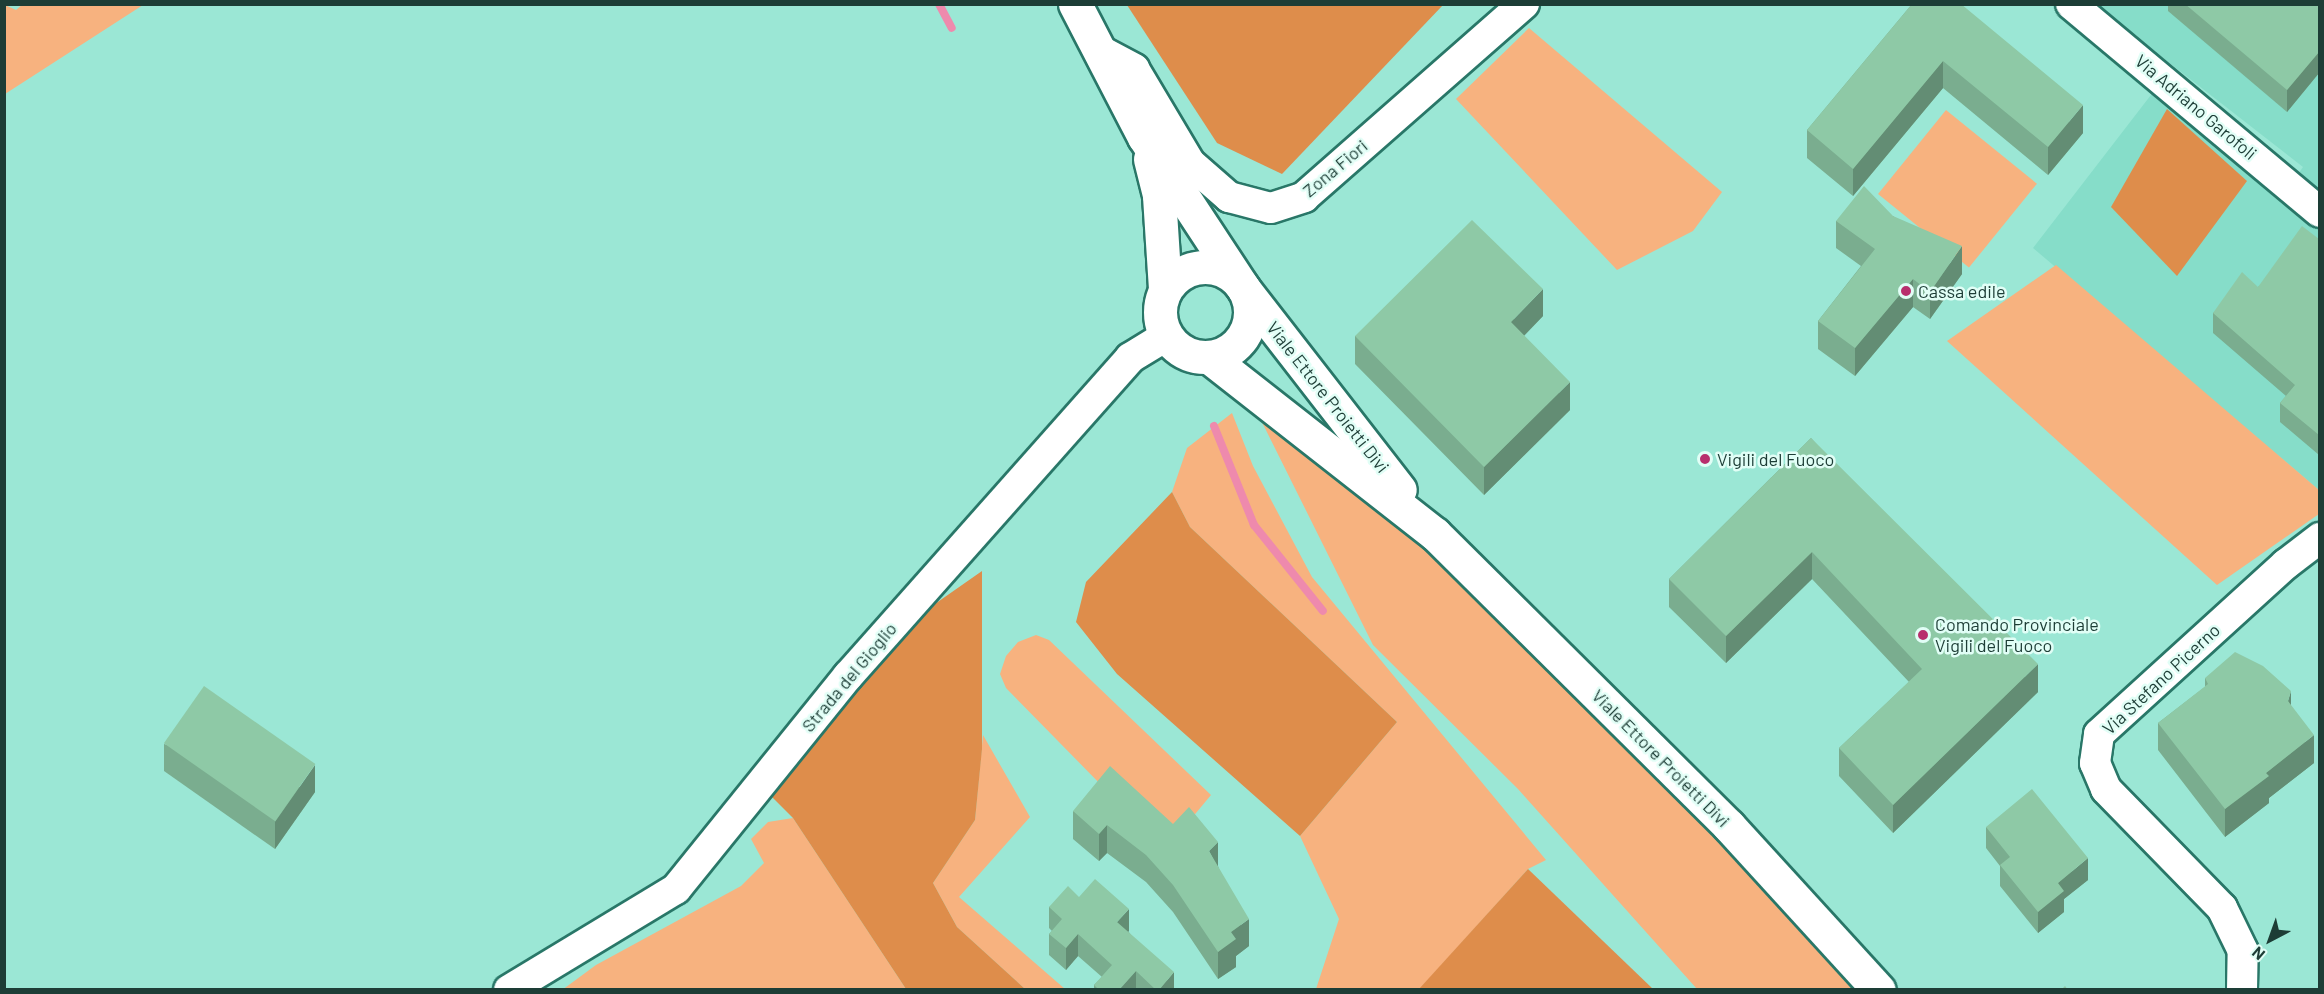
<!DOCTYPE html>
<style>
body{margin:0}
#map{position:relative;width:2324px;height:994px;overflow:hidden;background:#9be7d5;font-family:Barlow,sans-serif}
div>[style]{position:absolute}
.built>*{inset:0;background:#86ddc9}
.green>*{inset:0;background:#f7b27f;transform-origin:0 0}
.forest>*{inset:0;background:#de8d4b}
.stream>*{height:8px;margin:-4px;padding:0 4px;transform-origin:4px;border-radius:4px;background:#ee8aad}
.roads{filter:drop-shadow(2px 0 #297768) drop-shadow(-2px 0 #297768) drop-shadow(0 2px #297768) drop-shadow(0 -2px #297768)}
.street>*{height:30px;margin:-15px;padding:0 15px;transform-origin:15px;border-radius:15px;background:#fff}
.secondary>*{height:33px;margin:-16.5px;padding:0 16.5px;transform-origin:16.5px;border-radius:16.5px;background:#fff}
.secondary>.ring{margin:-16.5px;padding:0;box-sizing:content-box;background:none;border:33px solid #fff;border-radius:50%}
.wall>*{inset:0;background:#7aad8f}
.shaded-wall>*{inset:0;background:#638d74}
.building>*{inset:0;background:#8ec9a6;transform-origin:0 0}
.dots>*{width:16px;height:16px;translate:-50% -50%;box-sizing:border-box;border:3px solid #e1fef6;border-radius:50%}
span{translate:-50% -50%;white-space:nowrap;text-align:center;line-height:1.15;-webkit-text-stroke:5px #e1fef6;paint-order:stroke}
.street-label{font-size:18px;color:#1d3d36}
.poi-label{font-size:18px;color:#1d3d36}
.left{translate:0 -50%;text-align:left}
.frame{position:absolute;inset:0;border:6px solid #1d3d36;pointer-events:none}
.north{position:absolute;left:2240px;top:910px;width:60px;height:60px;-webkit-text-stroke:4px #e1fef6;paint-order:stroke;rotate:221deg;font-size:16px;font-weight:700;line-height:24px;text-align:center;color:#1d3d36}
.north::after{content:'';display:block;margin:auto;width:21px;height:27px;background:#1d3d36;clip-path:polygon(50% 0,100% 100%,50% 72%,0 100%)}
</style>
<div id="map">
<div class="built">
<div style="clip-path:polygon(2095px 5px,2319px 5px,2319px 490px,2033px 248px,2154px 91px,2280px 200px,2303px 167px)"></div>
</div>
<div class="green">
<div style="clip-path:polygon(23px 4px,143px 4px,143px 5px,5px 94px,5px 5px,16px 10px)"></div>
<div style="clip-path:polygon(1529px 28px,1722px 192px,1693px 231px,1617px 270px,1456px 99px)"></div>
<div style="left:1946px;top:110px;width:117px;height:108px;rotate:39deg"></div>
<div style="clip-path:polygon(2056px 265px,2319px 490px,2319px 514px,2217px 585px,1947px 341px)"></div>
<div style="clip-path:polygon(1253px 404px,1365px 484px,1721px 835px,1852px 989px,1697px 989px,1518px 789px,1373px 645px)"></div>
<div style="clip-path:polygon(1232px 413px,1253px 466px,1312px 577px,1546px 860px,1528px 869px,1420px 989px,1316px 989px,1339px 919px,1300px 836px,1397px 722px,1190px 527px,1172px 492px,1187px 448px)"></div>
<div style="clip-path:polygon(1036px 635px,1049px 640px,1211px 795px,1186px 825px,1189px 835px,1110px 794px,1006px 688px,1000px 674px,1006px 656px,1018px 642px)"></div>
<div style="clip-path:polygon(983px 735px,1030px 817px,959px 897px,1065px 989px,1025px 989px,957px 927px,933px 883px,975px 820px)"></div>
<div style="clip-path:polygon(793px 818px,906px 989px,562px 990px,596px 965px,741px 886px,764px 863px,751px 839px,768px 822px)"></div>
</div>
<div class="forest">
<div style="clip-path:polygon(1127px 5px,1443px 5px,1282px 174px,1217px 143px)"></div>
<div style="clip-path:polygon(2167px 109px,2247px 181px,2177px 276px,2111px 207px)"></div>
<div style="clip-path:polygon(1172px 492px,1190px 527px,1397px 722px,1300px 836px,1117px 674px,1076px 622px,1086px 582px)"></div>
<div style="clip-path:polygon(982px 571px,982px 749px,975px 820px,933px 883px,957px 927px,1025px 989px,906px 989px,793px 818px,771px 796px,912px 620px)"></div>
<div style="clip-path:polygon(1528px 869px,1653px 989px,1419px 989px)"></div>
</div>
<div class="stream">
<div style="left:939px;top:4px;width:27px;rotate:62deg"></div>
<div style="left:1214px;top:426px;width:107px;rotate:68deg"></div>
<div style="left:1254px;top:525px;width:110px;rotate:51.3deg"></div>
</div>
<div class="roads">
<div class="street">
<div style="left:2071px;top:4px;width:324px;rotate:39.9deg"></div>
<div style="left:1099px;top:50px;width:40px;rotate:28deg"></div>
<div style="left:1134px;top:69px;width:109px;rotate:59.2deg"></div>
<div style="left:1190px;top:163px;width:52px;rotate:41.1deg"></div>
<div style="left:1229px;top:197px;width:43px;rotate:14.7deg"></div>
<div style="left:1271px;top:208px;width:35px;rotate:-18deg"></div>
<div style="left:1304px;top:197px;width:293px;rotate:-41.3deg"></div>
<div style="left:509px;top:990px;width:195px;rotate:-31.2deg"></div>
<div style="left:676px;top:889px;width:274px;rotate:-51.1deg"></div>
<div style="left:848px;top:676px;width:425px;rotate:-48.4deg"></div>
<div style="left:1130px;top:358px;width:42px;rotate:-31.4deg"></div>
<div style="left:2242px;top:990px;width:39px;rotate:-89deg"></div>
<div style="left:2243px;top:951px;width:48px;rotate:-116deg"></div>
<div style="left:2222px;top:908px;width:166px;rotate:-134.3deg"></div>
<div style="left:2106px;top:789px;width:28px;rotate:-113deg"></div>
<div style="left:2095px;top:763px;width:29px;rotate:-82deg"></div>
<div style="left:2099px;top:734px;width:253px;rotate:-42.3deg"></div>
<div style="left:2286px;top:564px;width:43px;rotate:-37.4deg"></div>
</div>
<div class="secondary">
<div style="left:1075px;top:4px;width:150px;rotate:62.6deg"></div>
<div style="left:1144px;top:137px;width:182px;rotate:56.7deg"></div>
<div style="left:1244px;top:289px;width:254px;rotate:52.2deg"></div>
<div style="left:1150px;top:159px;width:38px;rotate:76deg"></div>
<div style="left:1159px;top:196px;width:94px;rotate:86.3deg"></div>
<div class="ring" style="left:1160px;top:267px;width:57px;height:57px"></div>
<div style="left:1209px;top:357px;width:287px;rotate:38.1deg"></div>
<div style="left:1435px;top:534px;width:414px;rotate:44.8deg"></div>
<div style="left:1729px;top:826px;width:222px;rotate:47.6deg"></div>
</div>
</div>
<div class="wall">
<div style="clip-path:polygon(1912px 4px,2083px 133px,2048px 175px,1943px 88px,1853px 196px,1807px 158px,1807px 130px)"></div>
<div style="clip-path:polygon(2168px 4px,2319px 4px,2319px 73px,2287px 112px,2168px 11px)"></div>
<div style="clip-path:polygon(1893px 216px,1962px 274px,1930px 319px,1913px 307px,1855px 376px,1818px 349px,1818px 321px,1861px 266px,1836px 248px,1836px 221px)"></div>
<div style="clip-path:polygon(2319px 239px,2319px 455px,2280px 422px,2280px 403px,2286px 396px,2213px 333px,2213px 313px,2258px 287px)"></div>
<div style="clip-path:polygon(1543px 316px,1524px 336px,1570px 410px,1484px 495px,1355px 364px,1355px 336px)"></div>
<div style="clip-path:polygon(1811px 438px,2038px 692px,1893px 833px,1839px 776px,1839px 748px,1909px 682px,1812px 579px,1726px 663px,1669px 607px,1669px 579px)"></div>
<div style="clip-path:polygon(2205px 678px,2291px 706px,2314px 763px,2269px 798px,2269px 803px,2225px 837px,2158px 750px,2158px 723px,2205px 687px)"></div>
<div style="clip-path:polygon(164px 744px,315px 792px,275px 849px,164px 771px)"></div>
<div style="clip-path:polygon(1073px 811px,1218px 866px,1249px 946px,1236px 956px,1236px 967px,1218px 979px,1173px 912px,1146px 882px,1107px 853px,1099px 861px,1073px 839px)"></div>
<div style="clip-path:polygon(1986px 827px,2088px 880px,2064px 899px,2064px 912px,2038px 933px,2000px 886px,2000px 866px,1986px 848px)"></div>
<div style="clip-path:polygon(1079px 897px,1129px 931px,1128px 931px,1174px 990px,1094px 990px,1094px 985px,1102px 977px,1078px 956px,1066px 970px,1049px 955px,1049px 934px,1052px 931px,1049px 928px,1049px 907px)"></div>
</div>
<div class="shaded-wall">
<div style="clip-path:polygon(2319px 52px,2319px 73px,2287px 112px,2287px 90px)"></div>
<div style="clip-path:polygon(1943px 61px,1943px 88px,1853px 196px,1853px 169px)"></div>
<div style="clip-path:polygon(2083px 105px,2083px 133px,2048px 175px,2048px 147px)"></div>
<div style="clip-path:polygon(1962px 246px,1962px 274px,1930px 319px,1930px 292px)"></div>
<div style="clip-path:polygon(1913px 279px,1913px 307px,1855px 376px,1855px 348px)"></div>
<div style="clip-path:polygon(1543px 289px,1543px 316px,1511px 349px,1511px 322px)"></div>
<div style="clip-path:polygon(1570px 382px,1570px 410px,1484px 495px,1484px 467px)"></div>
<div style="clip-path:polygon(1812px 552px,1812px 579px,1726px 663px,1726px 636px)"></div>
<div style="clip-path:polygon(2038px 664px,2038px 692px,1893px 833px,1893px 805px)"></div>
<div style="clip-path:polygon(2291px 691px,2291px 718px,2288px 701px)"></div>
<div style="clip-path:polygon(2314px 735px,2314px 763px,2269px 798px,2269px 803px,2225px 837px,2225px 809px,2266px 773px)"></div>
<div style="clip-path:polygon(315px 765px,315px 792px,275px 849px,275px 822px)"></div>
<div style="clip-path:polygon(1107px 825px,1107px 853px,1099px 861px,1099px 834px)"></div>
<div style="clip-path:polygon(1218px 842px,1218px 869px,1209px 851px)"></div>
<div style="clip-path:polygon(2088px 858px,2088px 880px,2064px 899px,2064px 912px,2038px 933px,2038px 912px,2058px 883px)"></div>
<div style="clip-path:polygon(1129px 909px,1129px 931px,1117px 943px,1117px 922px)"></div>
<div style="clip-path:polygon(1249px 919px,1249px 946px,1236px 956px,1236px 967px,1218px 979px,1218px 952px,1231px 932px)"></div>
<div style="clip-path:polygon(1078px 934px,1078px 956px,1066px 970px,1066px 948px)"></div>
<div style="clip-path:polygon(1136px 971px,1136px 990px,1119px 990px)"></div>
<div style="clip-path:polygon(1174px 972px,1174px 990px,1159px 990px)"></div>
</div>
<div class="building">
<div style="clip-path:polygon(1912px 4px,1961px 4px,2083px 105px,2048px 147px,1943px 61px,1853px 169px,1807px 130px)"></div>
<div style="clip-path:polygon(2185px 4px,2319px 4px,2319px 52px,2287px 90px)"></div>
<div style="clip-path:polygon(1864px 186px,1893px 216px,1962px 246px,1930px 292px,1913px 279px,1855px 348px,1818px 321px,1875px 249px,1836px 221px)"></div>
<div style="clip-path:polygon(1472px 220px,1543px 289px,1511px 322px,1570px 382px,1484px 467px,1355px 336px)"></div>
<div style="clip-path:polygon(2302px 226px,2319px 239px,2319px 435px,2280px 403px,2295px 385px,2213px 313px,2242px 272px,2258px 287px)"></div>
<div style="clip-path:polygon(1811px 438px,2038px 664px,1893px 805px,1839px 748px,1922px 669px,1812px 552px,1726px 636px,1669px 579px)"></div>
<div style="clip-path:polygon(2235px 652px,2263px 666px,2291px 691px,2288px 701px,2314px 735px,2266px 773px,2269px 776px,2225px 809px,2158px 723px,2208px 684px,2205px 678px)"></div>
<div style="left:204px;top:686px;width:136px;height:70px;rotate:35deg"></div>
<div style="clip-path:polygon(1110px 766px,1173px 824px,1189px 807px,1218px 842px,1209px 851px,1249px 919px,1231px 932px,1236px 939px,1218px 952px,1173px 885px,1146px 855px,1107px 825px,1099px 834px,1073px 811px)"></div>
<div style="clip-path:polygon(2032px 789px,2088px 858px,2058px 883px,2064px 891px,2038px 912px,2000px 865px,2010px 857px,1986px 827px)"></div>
<div style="clip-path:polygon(1095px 879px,1129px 909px,1117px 922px,1174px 972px,1159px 990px,1156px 990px,1136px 971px,1119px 990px,1099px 990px,1094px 985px,1112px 965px,1078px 934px,1066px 948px,1049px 934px,1062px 919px,1049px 907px,1068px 886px,1079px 897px)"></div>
<div style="clip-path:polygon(2065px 986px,2068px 990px,2061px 990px)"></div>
</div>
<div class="dots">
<div style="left:1906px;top:291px;background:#b82f6d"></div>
<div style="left:1705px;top:459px;background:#b82f6d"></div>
<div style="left:1923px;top:635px;background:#b82f6d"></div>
</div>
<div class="street-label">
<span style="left:2196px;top:107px;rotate:40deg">Via Adriano Garofoli</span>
<span style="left:1335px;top:168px;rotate:-40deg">Zona Fiori</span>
<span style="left:1328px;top:397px;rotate:52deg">Viale Ettore Proietti Divi</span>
<span style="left:849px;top:677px;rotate:-50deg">Strada del Gioglio</span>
<span style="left:2161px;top:679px;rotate:-43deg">Via Stefano Picerno</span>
<span style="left:1661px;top:758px;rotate:45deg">Viale Ettore Proietti Divi</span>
</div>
<div class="poi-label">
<span class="left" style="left:1918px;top:291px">Cassa edile</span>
<span class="left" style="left:1717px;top:459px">Vigili del Fuoco</span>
<span class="left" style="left:1935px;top:635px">Comando Provinciale<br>Vigili del Fuoco</span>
</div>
<div class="frame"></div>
<div class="north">N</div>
</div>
